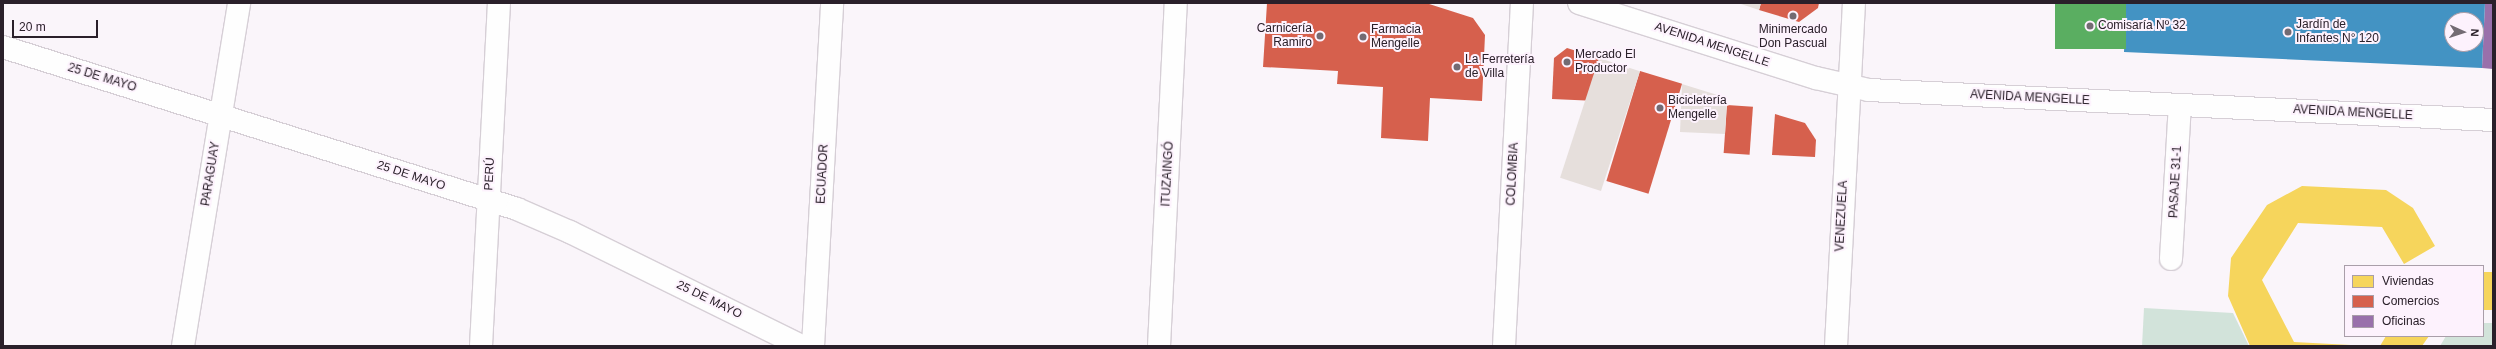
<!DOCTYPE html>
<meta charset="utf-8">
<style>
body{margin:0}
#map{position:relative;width:2496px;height:349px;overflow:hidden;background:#faf5fa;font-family:Arial,sans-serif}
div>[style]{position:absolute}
.green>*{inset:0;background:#d2e3da}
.homes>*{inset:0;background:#f6d55c;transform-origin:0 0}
.shops>*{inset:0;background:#d6604d;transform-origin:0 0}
.offices>*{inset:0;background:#9970ab}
.schools>*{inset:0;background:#4393c3}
.public>*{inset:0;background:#5aae61;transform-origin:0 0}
.building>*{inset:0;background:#e6dfdc;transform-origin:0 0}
.roads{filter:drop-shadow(1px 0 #d6cfd6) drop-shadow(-1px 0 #d6cfd6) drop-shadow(0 1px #d6cfd6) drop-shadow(0 -1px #d6cfd6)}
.minor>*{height:22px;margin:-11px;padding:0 11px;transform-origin:11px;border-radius:11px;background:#fefefe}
.major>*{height:22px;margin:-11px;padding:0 11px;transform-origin:11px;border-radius:11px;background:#fefefe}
.dots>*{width:11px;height:11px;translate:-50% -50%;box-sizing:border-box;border:2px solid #fdf2fd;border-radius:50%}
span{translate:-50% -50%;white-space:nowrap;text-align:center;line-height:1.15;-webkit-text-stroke:4px #fdf2fd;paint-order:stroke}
.poi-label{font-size:12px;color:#2a202a}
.left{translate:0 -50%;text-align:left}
.right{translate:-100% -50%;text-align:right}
.street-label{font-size:12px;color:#2a202a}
.frame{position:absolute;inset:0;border:4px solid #2a202a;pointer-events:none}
.legend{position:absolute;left:2344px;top:265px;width:140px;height:72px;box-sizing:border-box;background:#fdf2fd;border:1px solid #a99ea9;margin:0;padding:5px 7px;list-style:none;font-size:12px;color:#2a202a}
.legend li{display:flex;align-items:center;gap:8px;height:20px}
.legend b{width:20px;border:1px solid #a99ea9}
.north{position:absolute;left:2444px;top:12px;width:40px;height:40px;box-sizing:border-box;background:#fdf2fd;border:1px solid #a99ea9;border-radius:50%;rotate:93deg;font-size:11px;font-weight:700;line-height:16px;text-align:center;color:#2a202a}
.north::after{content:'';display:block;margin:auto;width:14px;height:18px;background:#736b73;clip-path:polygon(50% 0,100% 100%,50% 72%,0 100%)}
.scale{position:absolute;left:12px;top:20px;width:86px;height:18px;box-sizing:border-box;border:2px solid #2a202a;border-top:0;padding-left:5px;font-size:12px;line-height:14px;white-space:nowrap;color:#2a202a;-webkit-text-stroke:3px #fdf2fd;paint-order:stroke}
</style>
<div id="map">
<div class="green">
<div style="clip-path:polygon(2144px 308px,2233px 313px,2249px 346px,2142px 346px)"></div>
<div style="clip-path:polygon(2483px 323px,2493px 323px,2493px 346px,2440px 346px,2446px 336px,2483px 336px)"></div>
</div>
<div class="homes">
<div style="clip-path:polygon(2302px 186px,2386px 190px,2413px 208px,2435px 246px,2404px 264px,2382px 227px,2298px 223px,2262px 280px,2294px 342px,2370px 346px,2250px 346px,2228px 296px,2231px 258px,2267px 205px)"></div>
<div style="left:2483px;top:272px;width:10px;height:38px"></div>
<div style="clip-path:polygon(2386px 336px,2429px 336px,2422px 346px,2380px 346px)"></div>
</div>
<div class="shops">
<div style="clip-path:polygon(1267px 3px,1426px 3px,1473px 18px,1485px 35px,1482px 101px,1430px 98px,1428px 141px,1381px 138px,1383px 87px,1337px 84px,1338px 71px,1263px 67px)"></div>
<div style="clip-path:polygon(1761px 3px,1819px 3px,1818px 8px,1799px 22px,1759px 10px)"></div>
<div style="clip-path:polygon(1567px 48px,1599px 58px,1597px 101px,1552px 99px,1554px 58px)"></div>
<div style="left:1640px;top:71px;width:44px;height:115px;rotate:17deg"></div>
<div style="left:1727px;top:105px;width:26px;height:48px;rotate:4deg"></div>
<div style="clip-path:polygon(1775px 114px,1805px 123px,1816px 140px,1815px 157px,1772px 155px)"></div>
</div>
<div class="offices">
<div style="clip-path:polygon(2485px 3px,2493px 3px,2493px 69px,2482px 68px)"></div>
</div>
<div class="schools">
<div style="clip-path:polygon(evenodd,2126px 3px,2485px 3px,2482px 68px,2124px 52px,2126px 3px,2452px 20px,2476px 20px,2476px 44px,2452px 44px,2452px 20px)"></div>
</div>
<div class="public">
<div style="left:2055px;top:3px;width:71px;height:46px"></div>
</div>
<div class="building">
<div style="clip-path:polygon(1738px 3px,1761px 3px,1759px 10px)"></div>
<div style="left:1599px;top:58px;width:43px;height:126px;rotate:18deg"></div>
<div style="clip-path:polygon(1682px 84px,1727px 98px,1725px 134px,1680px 132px)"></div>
</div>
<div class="roads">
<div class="minor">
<div style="left:3px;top:47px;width:539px;rotate:17.49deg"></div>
<div style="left:517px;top:209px;width:58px;rotate:23.5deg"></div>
<div style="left:570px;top:232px;width:258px;rotate:26.2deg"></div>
<div style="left:2171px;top:259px;width:154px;rotate:-86.7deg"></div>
<div style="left:183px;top:346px;width:348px;rotate:-80.7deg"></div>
<div style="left:481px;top:346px;width:343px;rotate:-87deg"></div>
<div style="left:813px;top:346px;width:344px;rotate:-86.8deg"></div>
<div style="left:1159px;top:346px;width:343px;rotate:-87.2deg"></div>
<div style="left:1504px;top:346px;width:343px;rotate:-87deg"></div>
</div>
<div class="major">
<div style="left:1579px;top:3px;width:249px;rotate:17.6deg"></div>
<div style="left:1816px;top:78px;width:54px;rotate:12.8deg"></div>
<div style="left:1869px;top:90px;width:625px;rotate:2.75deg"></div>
<div style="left:1836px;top:346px;width:343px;rotate:-87deg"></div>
</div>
</div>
<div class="dots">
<div style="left:1793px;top:16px;background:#736b73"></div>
<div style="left:2090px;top:26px;background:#736b73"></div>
<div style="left:2288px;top:32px;background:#736b73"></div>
<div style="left:1320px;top:36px;background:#736b73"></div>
<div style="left:1363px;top:37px;background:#736b73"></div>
<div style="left:1567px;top:62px;background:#736b73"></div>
<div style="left:1457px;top:67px;background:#736b73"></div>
<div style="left:1660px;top:108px;background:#736b73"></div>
</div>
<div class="poi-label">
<span class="left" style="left:2296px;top:32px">Jardín de<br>Infantes N° 120</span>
<span class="left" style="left:2098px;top:26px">Comisaría Nº 32</span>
<span class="right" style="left:1312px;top:36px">Carnicería<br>Ramiro</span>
<span class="left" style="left:1371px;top:37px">Farmacia<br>Mengelle</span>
<span style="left:1793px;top:37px">Minimercado<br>Don Pascual</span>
<span class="left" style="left:1575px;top:62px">Mercado El<br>Productor</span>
<span class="left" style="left:1465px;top:67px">La Ferretería<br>de Villa</span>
<span class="left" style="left:1668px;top:108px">Bicicletería<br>Mengelle</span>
</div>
<div class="street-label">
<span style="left:1712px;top:45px;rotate:18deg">AVENIDA MENGELLE</span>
<span style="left:102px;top:78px;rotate:17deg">25 DE MAYO</span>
<span style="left:2030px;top:98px;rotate:3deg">AVENIDA MENGELLE</span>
<span style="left:2353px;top:113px;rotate:3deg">AVENIDA MENGELLE</span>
<span style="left:211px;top:174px;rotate:-81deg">PARAGUAY</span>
<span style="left:490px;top:174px;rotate:-87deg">PERÚ</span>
<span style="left:823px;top:174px;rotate:-87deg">ECUADOR</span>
<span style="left:1168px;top:174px;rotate:-87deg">ITUZAINGÓ</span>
<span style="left:1513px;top:174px;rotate:-87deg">COLOMBIA</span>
<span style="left:411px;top:176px;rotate:18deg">25 DE MAYO</span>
<span style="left:2176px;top:182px;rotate:-87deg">PASAJE 31-1</span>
<span style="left:1842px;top:216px;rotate:-87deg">VENEZUELA</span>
<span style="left:709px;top:300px;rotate:26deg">25 DE MAYO</span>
</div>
<div class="frame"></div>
<ul class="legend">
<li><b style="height:11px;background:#f6d55c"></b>Viviendas</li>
<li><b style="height:11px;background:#d6604d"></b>Comercios</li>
<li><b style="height:11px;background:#9970ab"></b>Oficinas</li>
</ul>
<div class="north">N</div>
<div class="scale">20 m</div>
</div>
